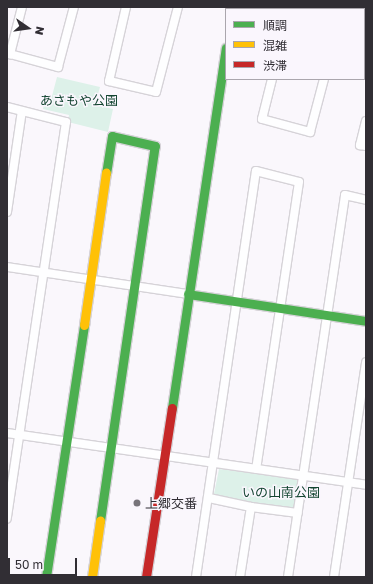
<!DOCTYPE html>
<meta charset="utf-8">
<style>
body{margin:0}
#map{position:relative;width:373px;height:584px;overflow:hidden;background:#faf7fc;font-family:"Golos Text","Noto Sans JP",sans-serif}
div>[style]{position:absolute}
.green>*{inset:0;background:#ddf1e9}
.roads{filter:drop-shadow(1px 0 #d6d3d8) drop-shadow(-1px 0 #d6d3d8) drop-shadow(0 1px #d6d3d8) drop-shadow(0 -1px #d6d3d8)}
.street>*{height:8px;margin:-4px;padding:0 4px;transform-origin:4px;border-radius:4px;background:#fefeff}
.fast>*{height:9px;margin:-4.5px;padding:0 4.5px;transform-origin:4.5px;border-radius:4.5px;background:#4caf50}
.slow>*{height:9px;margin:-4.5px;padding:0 4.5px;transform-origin:4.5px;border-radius:4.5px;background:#ffc107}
.jam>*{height:9px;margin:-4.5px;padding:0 4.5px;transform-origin:4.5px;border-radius:4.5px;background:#c62828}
.dots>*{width:11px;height:11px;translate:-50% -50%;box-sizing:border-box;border:2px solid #faf6fd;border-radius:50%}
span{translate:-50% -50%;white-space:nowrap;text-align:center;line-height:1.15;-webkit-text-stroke:3px #faf6fd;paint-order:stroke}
.park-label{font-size:13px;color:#134531}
.poi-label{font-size:13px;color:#312e34}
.left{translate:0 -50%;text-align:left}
.frame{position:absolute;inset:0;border:8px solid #312e34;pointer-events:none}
.legend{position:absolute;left:225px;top:8px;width:140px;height:72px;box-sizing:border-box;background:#faf6fd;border:1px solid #aaa6ad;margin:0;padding:5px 7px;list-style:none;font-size:12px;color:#312e34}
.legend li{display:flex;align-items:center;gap:8px;height:20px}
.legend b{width:20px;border:1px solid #aaa6ad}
.north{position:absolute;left:8px;top:8px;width:40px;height:40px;-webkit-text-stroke:3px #faf6fd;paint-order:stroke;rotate:103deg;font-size:11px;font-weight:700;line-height:16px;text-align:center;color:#312e34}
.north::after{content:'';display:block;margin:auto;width:14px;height:18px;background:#312e34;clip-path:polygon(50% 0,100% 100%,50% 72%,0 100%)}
.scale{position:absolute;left:8px;top:558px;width:69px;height:18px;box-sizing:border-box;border:2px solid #312e34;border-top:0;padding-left:5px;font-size:12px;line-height:14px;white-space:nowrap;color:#312e34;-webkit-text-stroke:3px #faf6fd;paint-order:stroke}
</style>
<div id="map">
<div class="green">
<div style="clip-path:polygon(57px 77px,100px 87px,95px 105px,113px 109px,108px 132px,68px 122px,69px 115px,43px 109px,46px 95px,52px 96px)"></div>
<div style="clip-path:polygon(219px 469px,300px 479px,295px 510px,216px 496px,214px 494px)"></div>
</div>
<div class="roads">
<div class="street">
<div style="left:22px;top:7px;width:49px;rotate:104.3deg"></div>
<div style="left:10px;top:54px;width:50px;rotate:15.2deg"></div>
<div style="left:58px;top:67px;width:62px;rotate:-75.1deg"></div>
<div style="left:126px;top:7px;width:76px;rotate:102.9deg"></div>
<div style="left:109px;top:81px;width:48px;rotate:13.2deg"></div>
<div style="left:156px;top:92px;width:88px;rotate:-75.5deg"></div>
<div style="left:290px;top:9px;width:2px;rotate:-63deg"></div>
<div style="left:343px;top:9px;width:2px;rotate:-63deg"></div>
<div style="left:272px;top:79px;width:41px;rotate:104deg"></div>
<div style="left:262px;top:119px;width:50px;rotate:15.2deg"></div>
<div style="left:310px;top:132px;width:55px;rotate:-75.2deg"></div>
<div style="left:7px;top:107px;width:61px;rotate:14.3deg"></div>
<div style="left:66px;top:122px;width:401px;rotate:98.5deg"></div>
<div style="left:366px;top:121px;width:25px;rotate:104deg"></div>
<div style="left:360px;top:145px;width:6px;rotate:9deg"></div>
<div style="left:7px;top:212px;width:102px;rotate:-81.6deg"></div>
<div style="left:7px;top:267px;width:183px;rotate:8.5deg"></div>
<div style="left:7px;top:433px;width:363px;rotate:8.2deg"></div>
<div style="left:209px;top:498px;width:43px;rotate:12.1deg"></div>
<div style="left:196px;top:577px;width:410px;rotate:-81.6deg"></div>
<div style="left:256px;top:171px;width:44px;rotate:14.3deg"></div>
<div style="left:299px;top:182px;width:290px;rotate:98.5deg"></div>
<div style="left:240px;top:577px;width:71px;rotate:-81.1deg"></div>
<div style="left:251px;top:507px;width:47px;rotate:7.3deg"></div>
<div style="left:288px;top:577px;width:386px;rotate:-81.5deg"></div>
<div style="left:345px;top:195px;width:22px;rotate:13deg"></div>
<div style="left:334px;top:577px;width:217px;rotate:-81.5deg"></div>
</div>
<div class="fast">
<div style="left:236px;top:7px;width:2px;rotate:90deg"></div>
<div style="left:188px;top:294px;width:180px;rotate:8.6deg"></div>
<div style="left:172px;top:408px;width:364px;rotate:-81.5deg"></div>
<div style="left:100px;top:521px;width:379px;rotate:-81.7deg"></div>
<div style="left:155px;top:146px;width:44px;rotate:-166.9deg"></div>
<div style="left:112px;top:136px;width:37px;rotate:99deg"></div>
<div style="left:46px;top:577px;width:255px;rotate:-81.4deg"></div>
</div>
<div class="slow">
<div style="left:84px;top:325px;width:154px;rotate:-81.8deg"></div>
<div style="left:92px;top:577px;width:57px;rotate:-81.9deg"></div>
</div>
<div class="jam">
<div style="left:146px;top:577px;width:171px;rotate:-81.3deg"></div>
</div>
</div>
<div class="dots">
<div style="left:137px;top:503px;background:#77747a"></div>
</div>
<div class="park-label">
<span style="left:79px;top:100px">あさもや公園</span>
<span style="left:281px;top:492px">いの山南公園</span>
</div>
<div class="poi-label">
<span class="left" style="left:145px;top:503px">上郷交番</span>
</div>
<div class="frame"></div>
<ul class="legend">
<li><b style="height:5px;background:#4caf50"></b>順調</li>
<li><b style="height:5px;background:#ffc107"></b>混雑</li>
<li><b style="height:5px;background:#c62828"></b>渋滞</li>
</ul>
<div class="north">N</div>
<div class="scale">50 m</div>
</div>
